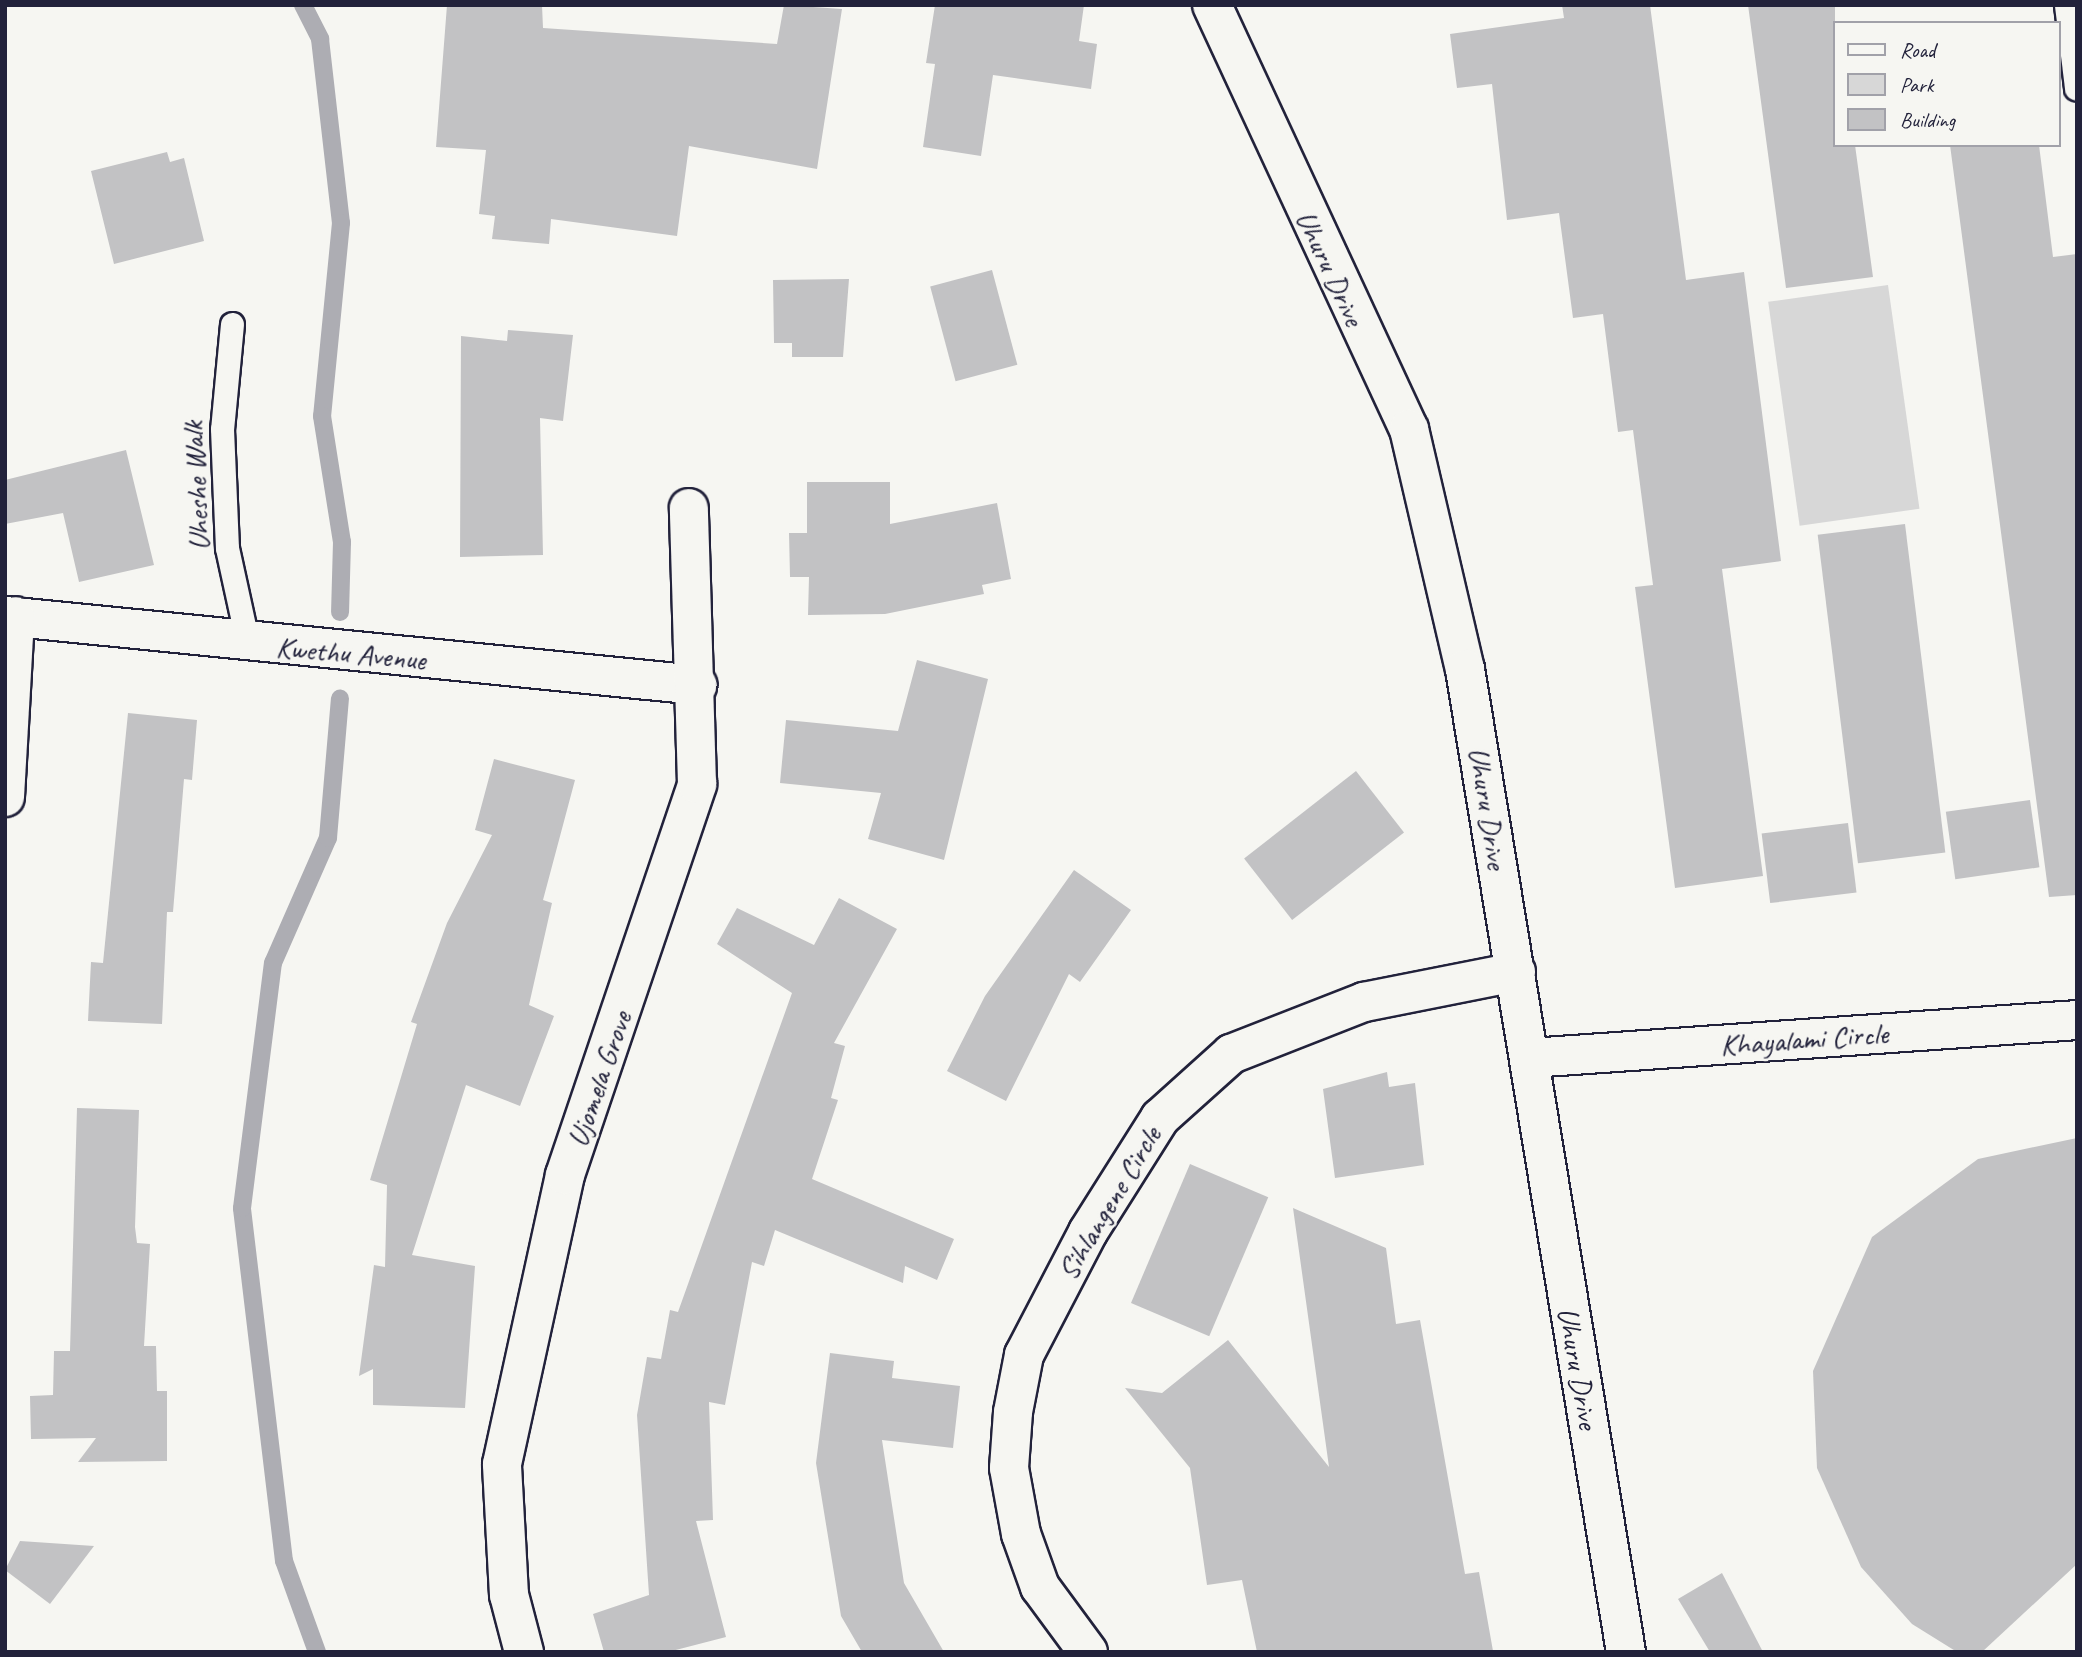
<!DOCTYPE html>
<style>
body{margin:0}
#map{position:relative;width:2082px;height:1657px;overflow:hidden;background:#f6f6f2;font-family:Caveat,sans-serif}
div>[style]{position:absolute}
.green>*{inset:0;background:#d7d7d7;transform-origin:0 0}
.stream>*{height:18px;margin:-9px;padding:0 9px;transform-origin:9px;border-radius:9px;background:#adadb3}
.building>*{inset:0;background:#c2c2c4;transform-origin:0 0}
.roads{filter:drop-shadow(2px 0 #22223b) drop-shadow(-2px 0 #22223b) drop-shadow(0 2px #22223b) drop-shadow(0 -2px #22223b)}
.lane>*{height:23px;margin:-11.5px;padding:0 11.5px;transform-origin:11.5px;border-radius:11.5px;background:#f6f6f2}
.street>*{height:38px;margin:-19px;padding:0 19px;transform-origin:19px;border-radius:19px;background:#f6f6f2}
.secondary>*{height:38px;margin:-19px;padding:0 19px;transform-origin:19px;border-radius:19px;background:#f6f6f2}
span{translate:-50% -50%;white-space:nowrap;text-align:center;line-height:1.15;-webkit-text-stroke:5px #f6f6f2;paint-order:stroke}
.street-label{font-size:30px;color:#22223b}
.frame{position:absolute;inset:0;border:7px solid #22223b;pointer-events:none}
.legend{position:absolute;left:1833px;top:21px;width:228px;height:126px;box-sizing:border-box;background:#f6f6f2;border:2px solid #a1a1a9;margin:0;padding:9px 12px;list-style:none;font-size:21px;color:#22223b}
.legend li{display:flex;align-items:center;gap:14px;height:35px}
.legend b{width:35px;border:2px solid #a1a1a9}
</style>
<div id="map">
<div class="green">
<div style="left:1888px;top:285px;width:226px;height:121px;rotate:82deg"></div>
</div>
<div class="stream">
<div style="left:303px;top:5px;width:38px;rotate:63deg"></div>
<div style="left:320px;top:39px;width:185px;rotate:83.5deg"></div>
<div style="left:341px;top:223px;width:194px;rotate:95.6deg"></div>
<div style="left:322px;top:416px;width:128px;rotate:81deg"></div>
<div style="left:342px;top:542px;width:70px;rotate:91.6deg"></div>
<div style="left:317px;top:1652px;width:97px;rotate:-109.9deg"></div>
<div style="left:284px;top:1561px;width:355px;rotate:-96.8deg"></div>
<div style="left:242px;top:1208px;width:247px;rotate:-82.8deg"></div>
<div style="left:273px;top:963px;width:137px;rotate:-66.3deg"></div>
<div style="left:328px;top:838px;width:140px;rotate:-85.1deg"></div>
</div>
<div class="building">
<div style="clip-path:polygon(447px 5px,542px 5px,543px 28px,777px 44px,784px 5px,842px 9px,817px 169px,689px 146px,677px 236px,551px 219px,549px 244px,492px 239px,495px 216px,479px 214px,486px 150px,436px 147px)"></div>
<div style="clip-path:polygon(935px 5px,1084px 5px,1079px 41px,1097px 44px,1091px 89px,993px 75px,981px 156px,923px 147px,935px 64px,926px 63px)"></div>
<div style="clip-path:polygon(1562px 5px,1650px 5px,1686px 280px,1744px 272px,1781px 561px,1722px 569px,1763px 876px,1675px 888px,1635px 587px,1653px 585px,1633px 430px,1618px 432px,1603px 314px,1573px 318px,1559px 213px,1507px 220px,1492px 84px,1457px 88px,1450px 34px,1564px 18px)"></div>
<div style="clip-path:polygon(1748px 5px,1835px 5px,1835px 145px,1855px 145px,1873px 277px,1786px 288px)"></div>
<div style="clip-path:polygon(1950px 145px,2039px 145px,2053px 257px,2077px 254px,2077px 895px,2049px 897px)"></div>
<div style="clip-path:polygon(167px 152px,170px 162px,184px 158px,204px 241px,114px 264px,91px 171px)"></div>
<div style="left:992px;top:270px;width:98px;height:64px;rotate:75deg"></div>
<div style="clip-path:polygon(849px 279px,843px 357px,792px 357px,792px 343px,774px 343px,773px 280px)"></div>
<div style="clip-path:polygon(508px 330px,573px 335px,563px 421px,540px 418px,543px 555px,460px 557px,461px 336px,507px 341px)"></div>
<div style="clip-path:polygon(126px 450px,154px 565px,79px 582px,63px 513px,5px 524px,5px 480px)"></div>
<div style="clip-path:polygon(807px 482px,890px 482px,890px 524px,997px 503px,1011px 579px,982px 585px,984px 594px,885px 614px,808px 615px,809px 577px,790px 577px,789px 533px,807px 533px)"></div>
<div style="left:1905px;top:524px;width:331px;height:88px;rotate:83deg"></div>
<div style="clip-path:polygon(917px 660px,988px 679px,944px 860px,868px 839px,881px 793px,780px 783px,786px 720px,898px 731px)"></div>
<div style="clip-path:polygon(128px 713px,197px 720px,192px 780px,184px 779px,173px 912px,167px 912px,162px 1024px,88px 1021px,91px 962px,103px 963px)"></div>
<div style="clip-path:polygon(494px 759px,575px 780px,543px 900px,552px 903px,529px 1005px,554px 1016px,520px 1106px,466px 1085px,412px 1255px,475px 1266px,465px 1408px,373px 1405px,373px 1369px,359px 1376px,374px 1265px,385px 1267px,387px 1185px,370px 1180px,417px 1024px,411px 1022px,447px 923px,492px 835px,475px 830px)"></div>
<div style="left:1356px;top:771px;width:78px;height:142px;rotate:52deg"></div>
<div style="left:2030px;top:800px;width:68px;height:85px;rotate:82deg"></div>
<div style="left:1848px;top:823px;width:70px;height:87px;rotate:83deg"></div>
<div style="clip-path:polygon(1074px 870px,1131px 910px,1080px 982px,1069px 974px,1006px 1101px,947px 1071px,985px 996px)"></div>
<div style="clip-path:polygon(839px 898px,897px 929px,834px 1043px,845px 1046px,831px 1098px,838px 1100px,812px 1179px,954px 1239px,937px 1280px,905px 1266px,903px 1283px,775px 1230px,764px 1266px,752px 1262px,725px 1405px,709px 1402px,713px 1520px,696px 1521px,726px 1637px,668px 1652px,604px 1652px,593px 1614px,649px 1595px,637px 1415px,647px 1357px,661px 1359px,670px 1310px,678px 1312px,792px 993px,717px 944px,737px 908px,814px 945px)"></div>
<div style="clip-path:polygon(1387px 1072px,1389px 1087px,1415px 1083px,1424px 1165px,1335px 1178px,1323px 1089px)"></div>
<div style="clip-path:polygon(77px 1108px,139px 1110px,135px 1227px,137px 1243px,150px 1244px,144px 1346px,156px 1346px,157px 1391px,167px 1391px,167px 1461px,78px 1462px,96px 1438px,31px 1439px,30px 1396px,53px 1395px,54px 1351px,70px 1351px)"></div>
<div style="clip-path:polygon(2077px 1138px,2077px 1564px,1982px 1652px,1957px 1652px,1912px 1624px,1861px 1567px,1817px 1468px,1813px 1371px,1872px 1237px,1978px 1159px)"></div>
<div style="left:1190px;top:1164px;width:85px;height:151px;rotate:23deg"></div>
<div style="clip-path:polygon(1293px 1208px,1386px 1248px,1396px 1324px,1420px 1320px,1465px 1574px,1479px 1572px,1493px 1651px,1257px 1652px,1242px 1580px,1207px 1585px,1190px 1468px,1125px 1388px,1162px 1393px,1228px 1340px,1329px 1467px)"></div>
<div style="clip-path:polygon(830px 1353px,894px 1361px,892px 1378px,960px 1386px,953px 1448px,882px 1440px,904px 1583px,944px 1652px,862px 1652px,841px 1616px,816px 1463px)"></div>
<div style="clip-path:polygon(20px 1541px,94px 1546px,50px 1604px,5px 1570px)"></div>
<div style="clip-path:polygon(1722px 1573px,1763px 1652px,1710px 1652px,1678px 1599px)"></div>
</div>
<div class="roads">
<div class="lane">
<div style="left:2066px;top:5px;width:84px;rotate:83.1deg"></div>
<div style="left:232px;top:324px;width:105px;rotate:95.4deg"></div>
<div style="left:222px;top:429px;width:119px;rotate:87.6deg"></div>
<div style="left:227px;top:548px;width:98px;rotate:77.7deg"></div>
</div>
<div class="street">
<div style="left:5px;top:616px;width:696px;rotate:5.69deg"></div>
<div style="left:5px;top:797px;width:181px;rotate:-86.8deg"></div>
<div style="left:1530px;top:1058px;width:548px;rotate:-3.97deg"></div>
<div style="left:524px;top:1652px;width:59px;rotate:-104.7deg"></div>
<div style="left:509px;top:1595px;width:131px;rotate:-93.1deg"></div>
<div style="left:502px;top:1464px;width:296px;rotate:-77.7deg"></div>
<div style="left:565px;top:1175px;width:413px;rotate:-71.3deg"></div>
<div style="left:697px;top:784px;width:276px;rotate:-91.7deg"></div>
<div style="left:1088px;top:1652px;width:81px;rotate:-126.4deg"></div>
<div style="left:1040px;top:1587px;width:56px;rotate:-109.7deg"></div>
<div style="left:1021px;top:1534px;width:67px;rotate:-100.3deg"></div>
<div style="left:1009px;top:1468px;width:56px;rotate:-85.9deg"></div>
<div style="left:1013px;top:1412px;width:58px;rotate:-79.1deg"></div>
<div style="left:1024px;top:1355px;width:139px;rotate:-62.5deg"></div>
<div style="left:1088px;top:1232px;width:135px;rotate:-57.7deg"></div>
<div style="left:1160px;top:1118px;width:96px;rotate:-42deg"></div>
<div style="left:1231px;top:1054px;width:143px;rotate:-21.4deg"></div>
<div style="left:1364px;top:1002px;width:155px;rotate:-11.2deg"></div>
</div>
<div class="secondary">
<div style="left:1212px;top:5px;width:468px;rotate:65.1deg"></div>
<div style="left:1409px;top:429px;width:246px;rotate:76.9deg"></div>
<div style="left:1465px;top:669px;width:996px;rotate:80.7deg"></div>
</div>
</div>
<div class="street-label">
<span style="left:1330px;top:268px;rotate:65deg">Uhuru Drive</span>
<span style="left:196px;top:486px;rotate:-93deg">Uheshe Walk</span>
<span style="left:351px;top:653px;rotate:5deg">Kwethu Avenue</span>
<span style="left:1488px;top:808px;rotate:81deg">Uhuru Drive</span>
<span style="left:1804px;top:1039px;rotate:-4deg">Khayalami Circle</span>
<span style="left:599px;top:1079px;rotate:-71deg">Ujomela Grove</span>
<span style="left:1109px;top:1203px;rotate:-59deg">Sihlangene Circle</span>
<span style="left:1578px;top:1368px;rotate:80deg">Uhuru Drive</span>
</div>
<div class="frame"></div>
<ul class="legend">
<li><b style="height:9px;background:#f6f6f2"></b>Road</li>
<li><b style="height:19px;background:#d7d7d7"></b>Park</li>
<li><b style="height:19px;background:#c2c2c4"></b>Building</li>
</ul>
</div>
